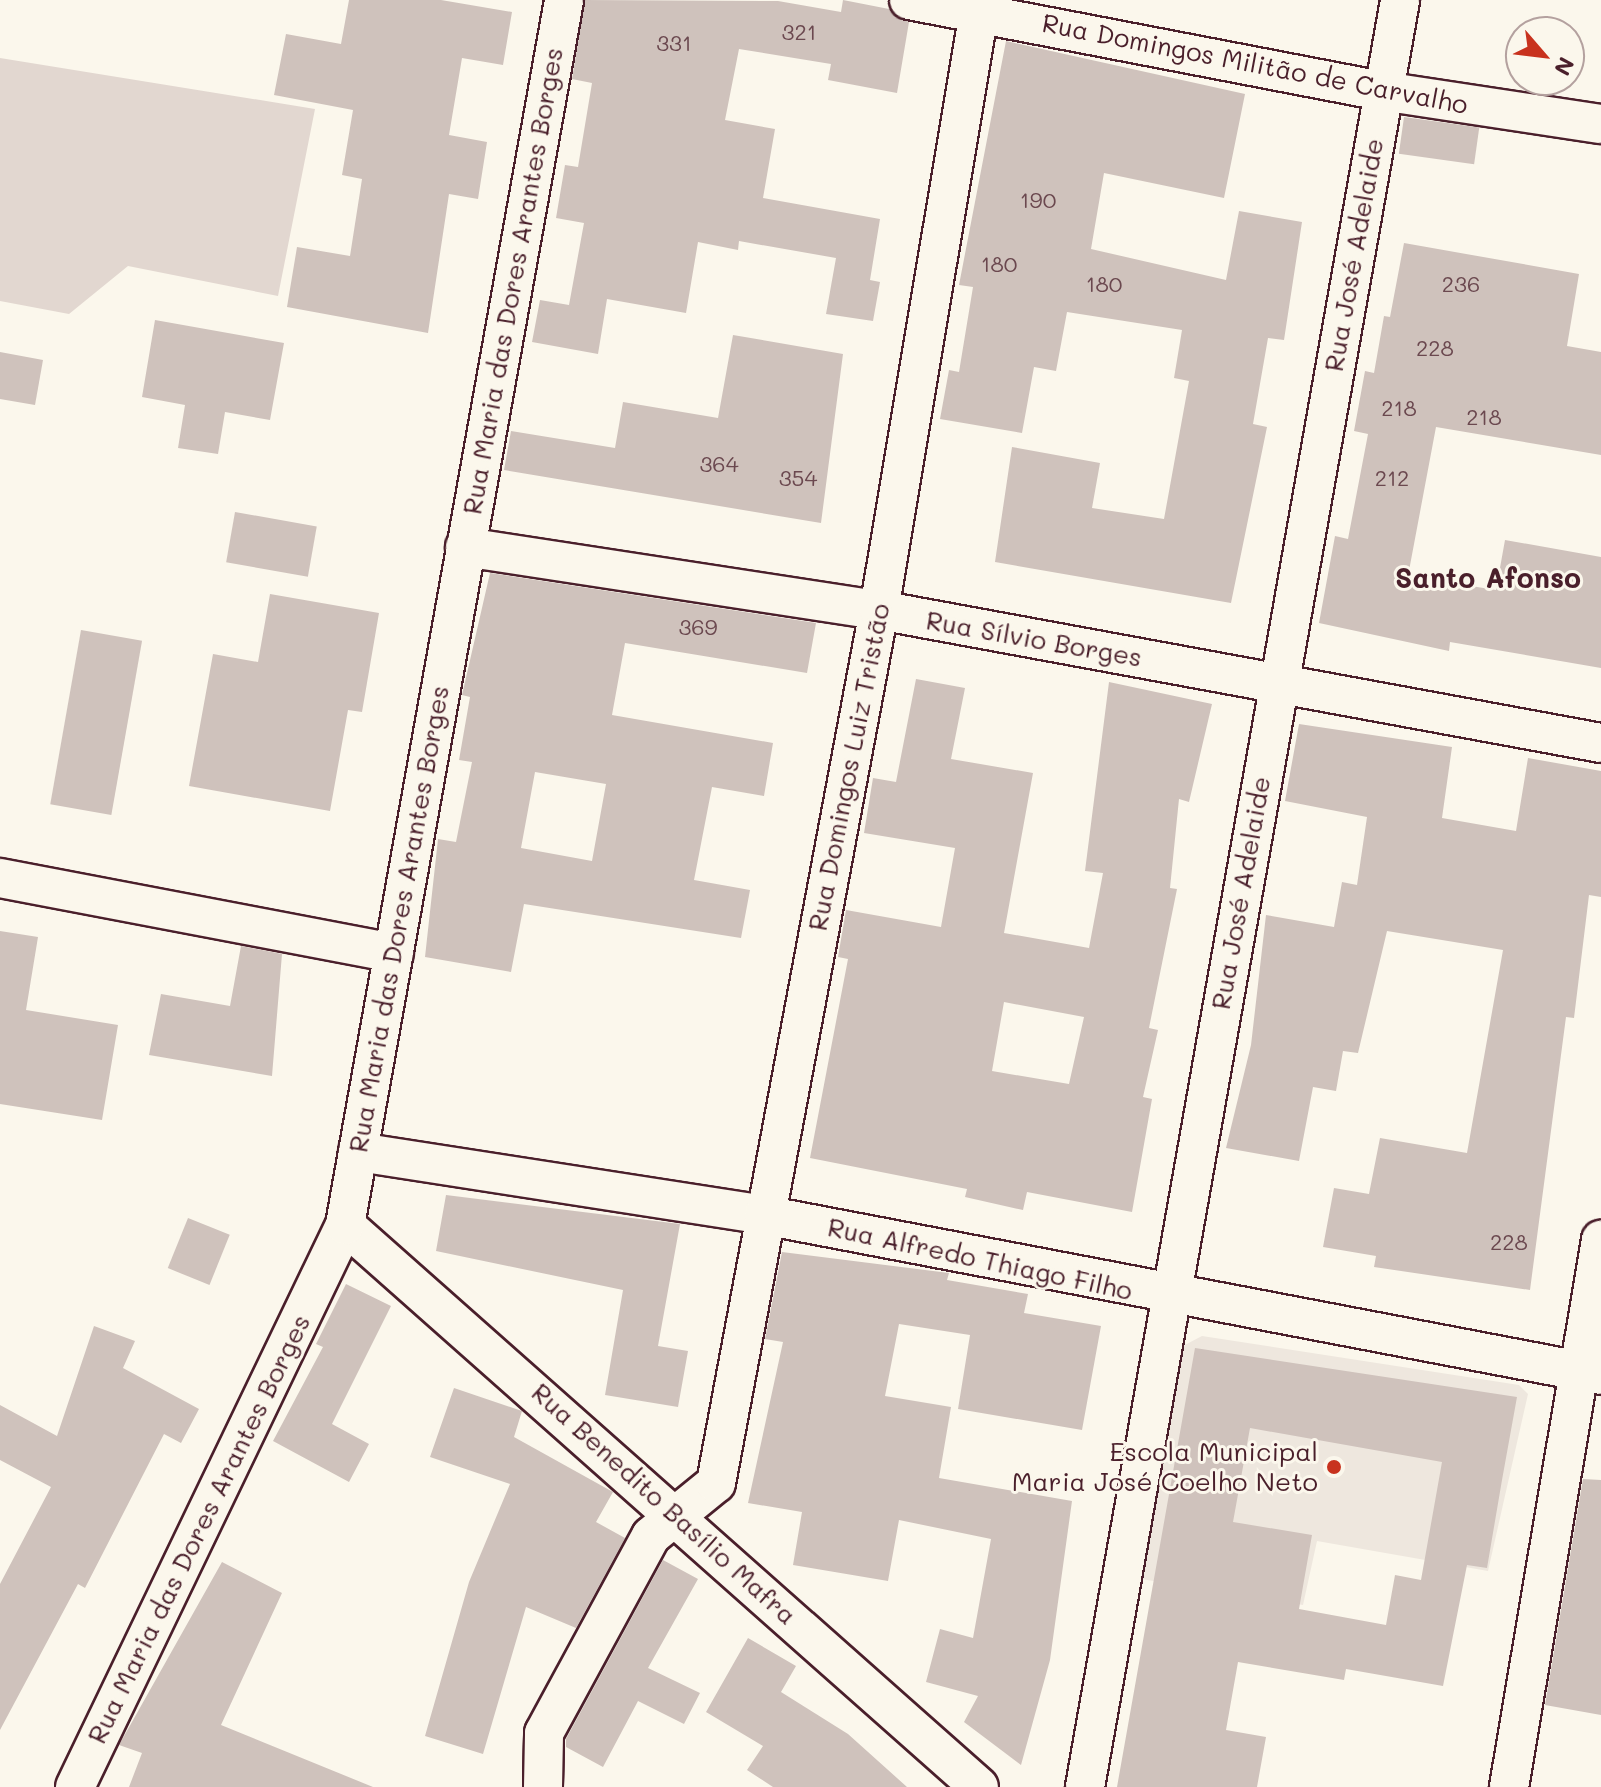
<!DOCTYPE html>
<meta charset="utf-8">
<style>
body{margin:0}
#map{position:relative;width:1601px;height:1787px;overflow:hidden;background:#fbf7ec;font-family:Mali,sans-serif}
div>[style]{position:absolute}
.built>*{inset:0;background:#eee7de}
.green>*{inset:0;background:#e2d7d0}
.building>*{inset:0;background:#cfc2bc;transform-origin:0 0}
.roads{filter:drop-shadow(2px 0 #4a1f2b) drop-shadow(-2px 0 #4a1f2b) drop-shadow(0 2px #4a1f2b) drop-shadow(0 -2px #4a1f2b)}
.minor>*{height:38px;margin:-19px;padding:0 19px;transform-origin:19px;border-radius:19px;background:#fbf7ec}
.dots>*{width:22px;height:22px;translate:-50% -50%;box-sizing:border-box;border:4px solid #fbf7ec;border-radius:50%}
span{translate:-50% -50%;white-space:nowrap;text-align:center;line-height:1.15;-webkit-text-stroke:6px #fbf7ec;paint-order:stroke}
.number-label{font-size:22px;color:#6b484f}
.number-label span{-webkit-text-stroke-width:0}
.street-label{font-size:26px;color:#4a1f2b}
.poi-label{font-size:26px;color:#4a1f2b}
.right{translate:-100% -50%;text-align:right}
.neighbourhood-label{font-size:28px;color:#4a1f2b;font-weight:700}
.north{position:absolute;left:1505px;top:16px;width:80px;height:80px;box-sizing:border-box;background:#fbf7ec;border:2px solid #b4a19f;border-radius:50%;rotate:118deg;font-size:22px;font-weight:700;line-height:32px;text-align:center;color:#4a1f2b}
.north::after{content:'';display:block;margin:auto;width:28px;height:36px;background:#c8321e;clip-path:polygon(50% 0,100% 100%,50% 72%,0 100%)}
</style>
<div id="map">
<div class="built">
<div style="clip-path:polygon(1202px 1336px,1519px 1385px,1528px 1394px,1488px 1571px,1317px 1541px,1303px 1605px,1135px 1578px,1179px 1348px)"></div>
</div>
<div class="green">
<div style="clip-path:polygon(0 58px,315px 109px,278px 296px,128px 266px,69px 314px,0 301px)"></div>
</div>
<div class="building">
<div style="clip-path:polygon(349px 0,441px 0,512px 12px,503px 65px,462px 58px,449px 135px,487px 142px,478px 199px,449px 194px,428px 333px,287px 307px,297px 247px,350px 256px,362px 179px,342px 175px,353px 110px,274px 95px,286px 34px,341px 44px)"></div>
<div style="clip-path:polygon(585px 0,778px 1px,841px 12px,843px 0,889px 9px,909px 22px,897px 93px,828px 80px,831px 64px,739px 49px,725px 120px,775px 129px,763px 198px,880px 219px,870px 280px,880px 282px,873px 321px,826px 314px,836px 258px,739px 241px,738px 250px,698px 242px,686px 313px,607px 299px,598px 354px,532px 342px,540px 300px,569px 305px,584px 223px,556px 218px,565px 165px,578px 167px,592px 83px,572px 79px)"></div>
<div style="clip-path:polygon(1006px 41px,1245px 94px,1224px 198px,1104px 173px,1091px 249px,1226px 280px,1239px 211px,1302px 222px,1284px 340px,1268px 338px,1253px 424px,1267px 427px,1231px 603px,995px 562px,1012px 447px,1100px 463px,1092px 508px,1164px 519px,1189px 381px,1174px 378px,1182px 330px,1067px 312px,1056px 371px,1034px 367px,1022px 433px,940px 419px,949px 370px,959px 372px,973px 287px,959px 285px)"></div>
<div style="left:1404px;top:117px;width:76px;height:37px;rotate:8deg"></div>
<div style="clip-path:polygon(1404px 243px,1579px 274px,1567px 346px,1601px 352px,1601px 455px,1436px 427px,1408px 576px,1496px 590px,1505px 540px,1601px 557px,1601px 668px,1450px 642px,1449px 651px,1319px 623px,1335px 536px,1348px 539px,1368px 434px,1354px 431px,1365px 371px,1374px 373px,1384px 316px,1390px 317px)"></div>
<div style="clip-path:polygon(155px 320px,284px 343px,270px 420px,225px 412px,218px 454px,178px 448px,185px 405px,142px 397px)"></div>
<div style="clip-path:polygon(733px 335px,843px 354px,821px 523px,504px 470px,511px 431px,615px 448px,623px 402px,718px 418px)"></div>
<div style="clip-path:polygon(0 352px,43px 360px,35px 405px,0 399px)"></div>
<div style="left:235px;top:512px;width:83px;height:51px;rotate:10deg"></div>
<div style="clip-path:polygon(evenodd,490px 573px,816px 623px,807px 673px,625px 643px,612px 715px,773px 743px,764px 796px,712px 787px,694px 880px,750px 890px,741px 938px,524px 904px,511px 972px,425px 957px,438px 839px,456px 842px,472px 762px,459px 760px,470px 697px,462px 695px,490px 573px,535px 772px,606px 784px,592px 861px,521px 848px,535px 772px)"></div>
<div style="clip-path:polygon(270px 594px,379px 613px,362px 712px,348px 710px,330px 811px,189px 786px,213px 654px,258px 662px)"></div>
<div style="left:81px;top:630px;width:62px;height:177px;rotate:10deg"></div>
<div style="clip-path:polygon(evenodd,916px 679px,965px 688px,951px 759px,1033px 773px,1004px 933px,1089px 948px,1103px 873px,1085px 871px,1109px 682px,1212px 704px,1189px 802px,1179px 799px,1170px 888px,1177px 889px,1149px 1028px,1158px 1030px,1143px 1097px,1152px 1099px,1132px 1212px,1027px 1192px,1023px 1210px,965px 1197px,967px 1189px,810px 1158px,848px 959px,838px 957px,846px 910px,941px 927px,955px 848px,864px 833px,873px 778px,896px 782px,916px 679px,1004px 1002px,1084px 1017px,1069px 1084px,992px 1071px,1004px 1002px)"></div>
<div style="clip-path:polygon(1299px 724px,1452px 747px,1442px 818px,1516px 831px,1528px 758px,1601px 771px,1601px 897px,1589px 895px,1574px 1018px,1566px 1017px,1530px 1290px,1374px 1267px,1376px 1256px,1323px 1247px,1334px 1188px,1369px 1194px,1380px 1138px,1467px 1153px,1503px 950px,1387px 931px,1358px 1053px,1343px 1051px,1336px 1091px,1313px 1087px,1299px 1161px,1226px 1148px,1251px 1045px,1266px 915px,1334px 927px,1342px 882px,1357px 885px,1367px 817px,1285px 801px)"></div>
<div style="clip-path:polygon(0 931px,38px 937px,26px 1010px,118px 1025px,102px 1120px,0 1104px)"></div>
<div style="clip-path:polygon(241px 946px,282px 954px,272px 1076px,149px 1055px,161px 994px,230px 1006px)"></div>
<div style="clip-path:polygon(446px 1195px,680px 1224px,658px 1346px,688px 1351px,678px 1407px,605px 1395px,623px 1290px,436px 1251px)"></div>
<div style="left:188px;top:1218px;width:45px;height:54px;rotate:22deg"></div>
<div style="clip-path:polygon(782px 1252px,949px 1273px,947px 1280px,1028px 1294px,1024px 1313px,1101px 1326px,1082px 1430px,958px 1409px,970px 1335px,899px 1324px,885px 1396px,951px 1407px,939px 1478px,1072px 1501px,1050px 1660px,1021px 1765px,964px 1722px,978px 1696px,926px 1682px,940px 1629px,973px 1638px,991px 1539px,899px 1520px,888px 1581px,793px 1565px,802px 1512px,748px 1503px,783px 1342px,765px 1339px)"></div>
<div style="clip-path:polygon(346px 1284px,391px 1306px,332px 1424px,369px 1444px,349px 1482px,273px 1441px,323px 1347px,316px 1344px)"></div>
<div style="clip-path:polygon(94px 1326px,135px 1341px,123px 1368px,199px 1409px,181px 1443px,164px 1434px,85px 1588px,78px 1584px,0 1730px,0 1584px,51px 1487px,0 1460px,0 1405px,57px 1436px)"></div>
<div style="clip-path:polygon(evenodd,1195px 1348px,1517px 1397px,1502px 1480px,1487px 1568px,1467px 1565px,1443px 1686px,1346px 1669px,1344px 1680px,1238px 1662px,1226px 1730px,1266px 1737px,1257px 1787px,1117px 1787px,1195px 1348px,1250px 1428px,1442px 1462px,1421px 1580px,1395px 1575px,1386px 1625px,1299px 1609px,1312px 1535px,1233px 1522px,1250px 1428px)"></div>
<div style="clip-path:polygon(454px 1388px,522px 1411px,514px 1437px,613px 1492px,596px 1522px,625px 1538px,576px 1628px,526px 1607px,483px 1754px,425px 1736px,469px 1582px,510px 1484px,430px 1457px)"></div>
<div style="clip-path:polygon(1583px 1479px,1601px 1480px,1601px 1715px,1545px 1705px)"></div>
<div style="clip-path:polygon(663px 1560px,698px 1579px,648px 1668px,700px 1693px,684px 1724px,638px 1701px,603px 1767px,566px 1747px,566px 1739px)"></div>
<div style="clip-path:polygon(222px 1562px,282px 1593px,221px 1725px,373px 1787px,129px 1787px,142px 1753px,119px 1745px)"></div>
<div style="clip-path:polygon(748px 1638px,796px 1666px,781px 1692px,848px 1734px,907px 1787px,773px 1787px,747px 1770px,763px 1746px,706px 1712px)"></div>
</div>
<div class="roads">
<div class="minor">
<div style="left:909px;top:0;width:482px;rotate:10.9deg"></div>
<div style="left:1382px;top:91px;width:221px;rotate:8.6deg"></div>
<div style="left:465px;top:547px;width:419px;rotate:8.7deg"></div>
<div style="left:879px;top:610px;width:734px;rotate:10.44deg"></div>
<div style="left:0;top:878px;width:401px;rotate:10.8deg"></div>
<div style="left:358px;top:1152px;width:411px;rotate:8.8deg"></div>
<div style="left:764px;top:1215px;width:852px;rotate:10.82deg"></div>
<div style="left:345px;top:1225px;width:847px;rotate:41.55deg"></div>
<div style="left:75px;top:1787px;width:623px;rotate:-64.34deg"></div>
<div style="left:345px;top:1225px;width:1244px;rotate:-79.86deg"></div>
<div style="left:543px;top:1787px;width:54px;rotate:-88.9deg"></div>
<div style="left:544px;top:1733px;width:224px;rotate:-61.5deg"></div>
<div style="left:651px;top:1536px;width:84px;rotate:-39.2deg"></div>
<div style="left:716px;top:1483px;width:888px;rotate:-79.42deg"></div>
<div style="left:879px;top:610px;width:618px;rotate:-80.51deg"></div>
<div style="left:1085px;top:1787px;width:1815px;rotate:-80deg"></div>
<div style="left:1509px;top:1787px;width:555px;rotate:-80.45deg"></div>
</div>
</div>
<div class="dots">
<div style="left:1334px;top:1467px;background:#c8321e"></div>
</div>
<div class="number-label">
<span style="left:799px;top:32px">321</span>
<span style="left:674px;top:43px">331</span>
<span style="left:1038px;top:200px">190</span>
<span style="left:999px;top:264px">180</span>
<span style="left:1104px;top:284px">180</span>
<span style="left:1461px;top:284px">236</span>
<span style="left:1435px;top:348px">228</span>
<span style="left:1399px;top:408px">218</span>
<span style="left:1484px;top:417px">218</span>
<span style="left:719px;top:464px">364</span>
<span style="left:798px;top:478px">354</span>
<span style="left:1392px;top:478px">212</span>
<span style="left:698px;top:627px">369</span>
<span style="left:1509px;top:1242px">228</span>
</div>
<div class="street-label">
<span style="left:1255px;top:64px;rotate:11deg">Rua Domingos Militão de Carvalho</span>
<span style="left:1354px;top:255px;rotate:-80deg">Rua José Adelaide</span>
<span style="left:513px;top:281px;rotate:-80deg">Rua Maria das Dores Arantes Borges</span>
<span style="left:1034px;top:639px;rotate:10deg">Rua Sílvio Borges</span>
<span style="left:849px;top:767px;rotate:-79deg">Rua Domingos Luiz Tristão</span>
<span style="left:1241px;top:893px;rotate:-80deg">Rua José Adelaide</span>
<span style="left:399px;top:919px;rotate:-80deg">Rua Maria das Dores Arantes Borges</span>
<span style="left:980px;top:1259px;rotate:12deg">Rua Alfredo Thiago Filho</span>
<span style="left:664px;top:1504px;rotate:42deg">Rua Benedito Basílio Mafra</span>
<span style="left:199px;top:1529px;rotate:-64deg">Rua Maria das Dores Arantes Borges</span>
</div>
<div class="poi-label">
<span class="right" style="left:1318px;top:1467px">Escola Municipal<br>Maria José Coelho Neto</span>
</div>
<div class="neighbourhood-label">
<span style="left:1488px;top:577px">Santo Afonso</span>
</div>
<div class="north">N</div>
</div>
